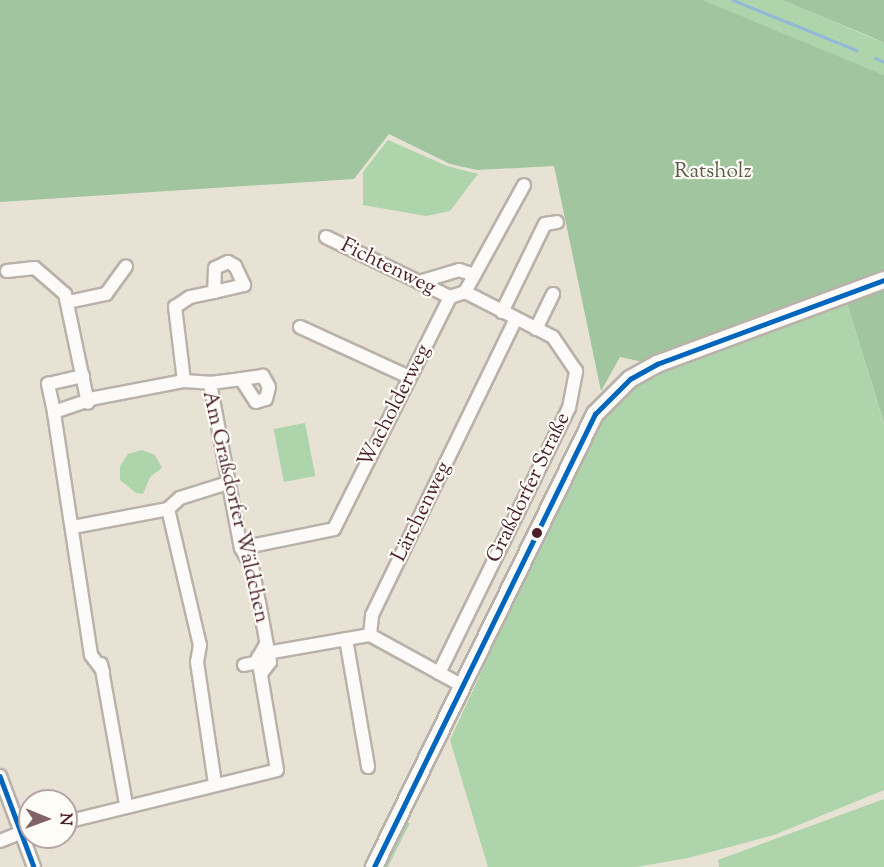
<!DOCTYPE html>
<meta charset="utf-8">
<style>
body{margin:0}
#map{position:relative;width:884px;height:867px;overflow:hidden;background:#e8e2d4;font-family:"Sorts Mill Goudy",serif}
div>[style]{position:absolute}
.green>*{inset:0;background:#add4aa;transform-origin:0 0}
.forest>*{inset:0;background:#a0c59f}
.stream>*{height:3px;margin:-1.5px;padding:0 1.5px;transform-origin:1.5px;border-radius:1.5px;background:#93b8da}
.roads{filter:drop-shadow(2px 0 #b9b1aa) drop-shadow(-2px 0 #b9b1aa) drop-shadow(0 2px #b9b1aa) drop-shadow(0 -2px #b9b1aa)}
.street>*{height:12px;margin:-6px;padding:0 6px;transform-origin:6px;border-radius:6px;background:#fcfbf9}
.secondary>*{height:16px;margin:-8px;padding:0 8px;transform-origin:8px;border-radius:8px;background:#fcfbf9}
.bus-1>*{height:4.5px;margin:-2.25px;padding:0 2.25px;transform-origin:2.25px;border-radius:2.25px;background:#0065bd}
.dots>*{width:16px;height:16px;translate:-50% -50%;box-sizing:border-box;border:3px solid #fdfcf7;border-radius:50%}
span{translate:-50% -50%;white-space:nowrap;text-align:center;line-height:1.15;-webkit-text-stroke:4.5px #fdfcf7;paint-order:stroke}
.park-label{font-size:21px;color:#5c5a4c}
.street-label{font-size:21px;color:#4a1f2b}
.north{position:absolute;left:18px;top:789px;width:60px;height:60px;box-sizing:border-box;background:#fdfcf7;border:2px solid #b5a4a5;border-radius:50%;rotate:91deg;font-size:16px;font-weight:700;line-height:24px;text-align:center;color:#4a1f2b}
.north::after{content:'';display:block;margin:auto;width:21px;height:27px;background:#816366;clip-path:polygon(50% 0,100% 100%,50% 72%,0 100%)}
</style>
<div id="map">
<div class="green">
<div style="clip-path:polygon(703px 0,782px 0,884px 43px,884px 75px)"></div>
<div style="clip-path:polygon(388px 140px,447px 166px,478px 174px,450px 211px,426px 216px,363px 205px,363px 172px)"></div>
<div style="clip-path:polygon(845px 297px,884px 424px,884px 790px,774px 835px,688px 858px,636px 867px,488px 867px,450px 740px,593px 430px,616px 398px,654px 370px)"></div>
<div style="left:305px;top:423px;width:54px;height:32px;rotate:79deg"></div>
<div style="clip-path:polygon(142px 450px,155px 455px,162px 468px,150px 477px,143px 494px,136px 493px,120px 480px,120px 466px,128px 454px)"></div>
<div style="clip-path:polygon(884px 799px,884px 867px,719px 867px,718px 860px)"></div>
<div style="clip-path:polygon(404px 822px,410px 823px,388px 867px,380px 867px)"></div>
</div>
<div class="forest">
<div style="clip-path:polygon(0 0,703px 0,884px 75px,884px 423px,842px 287px,648px 363px,620px 357px,601px 391px,554px 166px,477px 170px,450px 164px,389px 134px,354px 179px,0 202px)"></div>
<div style="clip-path:polygon(782px 0,884px 0,884px 43px,869px 36px)"></div>
</div>
<div class="stream">
<div style="left:733px;top:0;width:133px;rotate:22.1deg"></div>
<div style="left:875px;top:58px;width:10px;rotate:24deg"></div>
</div>
<div class="roads">
<div class="street">
<div style="left:326px;top:237px;width:138px;rotate:25.8deg"></div>
<div style="left:7px;top:271px;width:28px;rotate:-6deg"></div>
<div style="left:35px;top:268px;width:40px;rotate:41deg"></div>
<div style="left:65px;top:294px;width:111px;rotate:78.1deg"></div>
<div style="left:419px;top:282px;width:42px;rotate:-16.7deg"></div>
<div style="left:459px;top:270px;width:16px;rotate:18deg"></div>
<div style="left:465px;top:292px;width:122px;rotate:-61.1deg"></div>
<div style="left:68px;top:302px;width:39px;rotate:-12deg"></div>
<div style="left:106px;top:294px;width:34px;rotate:-54deg"></div>
<div style="left:502px;top:312px;width:98px;rotate:-64deg"></div>
<div style="left:545px;top:224px;width:12px;rotate:-9deg"></div>
<div style="left:300px;top:327px;width:120px;rotate:24.6deg"></div>
<div style="left:536px;top:329px;width:39px;rotate:-64deg"></div>
<div style="left:184px;top:381px;width:75px;rotate:-96.9deg"></div>
<div style="left:175px;top:307px;width:18px;rotate:-34deg"></div>
<div style="left:190px;top:297px;width:25px;rotate:-12deg"></div>
<div style="left:214px;top:292px;width:31px;rotate:-13deg"></div>
<div style="left:244px;top:285px;width:21px;rotate:-115deg"></div>
<div style="left:235px;top:266px;width:8px;rotate:-150deg"></div>
<div style="left:228px;top:262px;width:14px;rotate:155deg"></div>
<div style="left:215px;top:268px;width:24px;rotate:92deg"></div>
<div style="left:210px;top:383px;width:31px;rotate:-7deg"></div>
<div style="left:241px;top:379px;width:27px;rotate:57deg"></div>
<div style="left:256px;top:402px;width:10px;rotate:-17deg"></div>
<div style="left:266px;top:399px;width:12px;rotate:-76deg"></div>
<div style="left:269px;top:387px;width:13px;rotate:-119deg"></div>
<div style="left:263px;top:376px;width:22px;rotate:172deg"></div>
<div style="left:54px;top:412px;width:29px;rotate:-102deg"></div>
<div style="left:48px;top:384px;width:36px;rotate:-13deg"></div>
<div style="left:168px;top:509px;width:140px;rotate:76.8deg"></div>
<div style="left:200px;top:645px;width:17px;rotate:100deg"></div>
<div style="left:197px;top:662px;width:123px;rotate:81.6deg"></div>
<div style="left:73px;top:527px;width:97px;rotate:-10.7deg"></div>
<div style="left:168px;top:509px;width:16px;rotate:-43deg"></div>
<div style="left:180px;top:498px;width:50px;rotate:-17.4deg"></div>
<div style="left:241px;top:548px;width:95px;rotate:-11.5deg"></div>
<div style="left:334px;top:529px;width:259px;rotate:-63.4deg"></div>
<div style="left:450px;top:297px;width:16px;rotate:-18deg"></div>
<div style="left:370px;top:635px;width:20px;rotate:-84deg"></div>
<div style="left:372px;top:615px;width:329px;rotate:-64.1deg"></div>
<div style="left:370px;top:635px;width:79px;rotate:28.8deg"></div>
<div style="left:346px;top:639px;width:130px;rotate:80.2deg"></div>
<div style="left:261px;top:654px;width:111px;rotate:-9.9deg"></div>
<div style="left:101px;top:664px;width:143px;rotate:79.9deg"></div>
<div style="left:244px;top:665px;width:14px;rotate:-12deg"></div>
<div style="left:103px;top:671px;width:20px;rotate:-127deg"></div>
<div style="left:91px;top:655px;width:246px;rotate:-98.7deg"></div>
<div style="left:54px;top:412px;width:43px;rotate:-18.9deg"></div>
<div style="left:95px;top:398px;width:91px;rotate:-10.8deg"></div>
<div style="left:184px;top:381px;width:26px;rotate:4deg"></div>
<div style="left:210px;top:383px;width:168px;rotate:79.4deg"></div>
<div style="left:241px;top:548px;width:22px;rotate:60deg"></div>
<div style="left:252px;top:567px;width:36px;rotate:79deg"></div>
<div style="left:259px;top:602px;width:61px;rotate:79.6deg"></div>
<div style="left:270px;top:662px;width:15px;rotate:127deg"></div>
<div style="left:461px;top:685px;width:25px;rotate:-151deg"></div>
<div style="left:439px;top:673px;width:295px;rotate:-63.9deg"></div>
<div style="left:569px;top:408px;width:38px;rotate:-79deg"></div>
<div style="left:576px;top:371px;width:41px;rotate:-124.1deg"></div>
<div style="left:553px;top:337px;width:99px;rotate:-152.9deg"></div>
<div style="left:0;top:776px;width:97px;rotate:69.5deg"></div>
<div style="left:66px;top:822px;width:217px;rotate:-13.8deg"></div>
<div style="left:277px;top:770px;width:114px;rotate:-99.6deg"></div>
<div style="left:258px;top:658px;width:16px;rotate:-60deg"></div>
<div style="left:0;top:841px;width:31px;rotate:-22deg"></div>
</div>
<div class="secondary">
<div style="left:374px;top:867px;width:504px;rotate:-63.99deg"></div>
<div style="left:595px;top:414px;width:49px;rotate:-45deg"></div>
<div style="left:630px;top:379px;width:31px;rotate:-29deg"></div>
<div style="left:657px;top:364px;width:242px;rotate:-20.3deg"></div>
</div>
</div>
<div class="bus-1">
<div style="left:0;top:776px;width:97px;rotate:69.5deg"></div>
<div style="left:374px;top:867px;width:504px;rotate:-63.99deg"></div>
<div style="left:595px;top:414px;width:49px;rotate:-45deg"></div>
<div style="left:630px;top:379px;width:31px;rotate:-29deg"></div>
<div style="left:657px;top:364px;width:242px;rotate:-20.3deg"></div>
</div>
<div class="dots">
<div style="left:537px;top:533px;background:#4a1f2b"></div>
</div>
<div class="park-label">
<span style="left:713px;top:172px">Ratsholz</span>
</div>
<div class="street-label">
<span style="left:388px;top:267px;rotate:26deg">Fichtenweg</span>
<span style="left:395px;top:406px;rotate:-63deg">Wacholderweg</span>
<span style="left:529px;top:488px;rotate:-64deg">Graßdorfer Straße</span>
<span style="left:235px;top:507px;rotate:77deg">Am Graßdorfer Wäldchen</span>
<span style="left:422px;top:512px;rotate:-64deg">Lärchenweg</span>
</div>
<div class="north">N</div>
</div>
